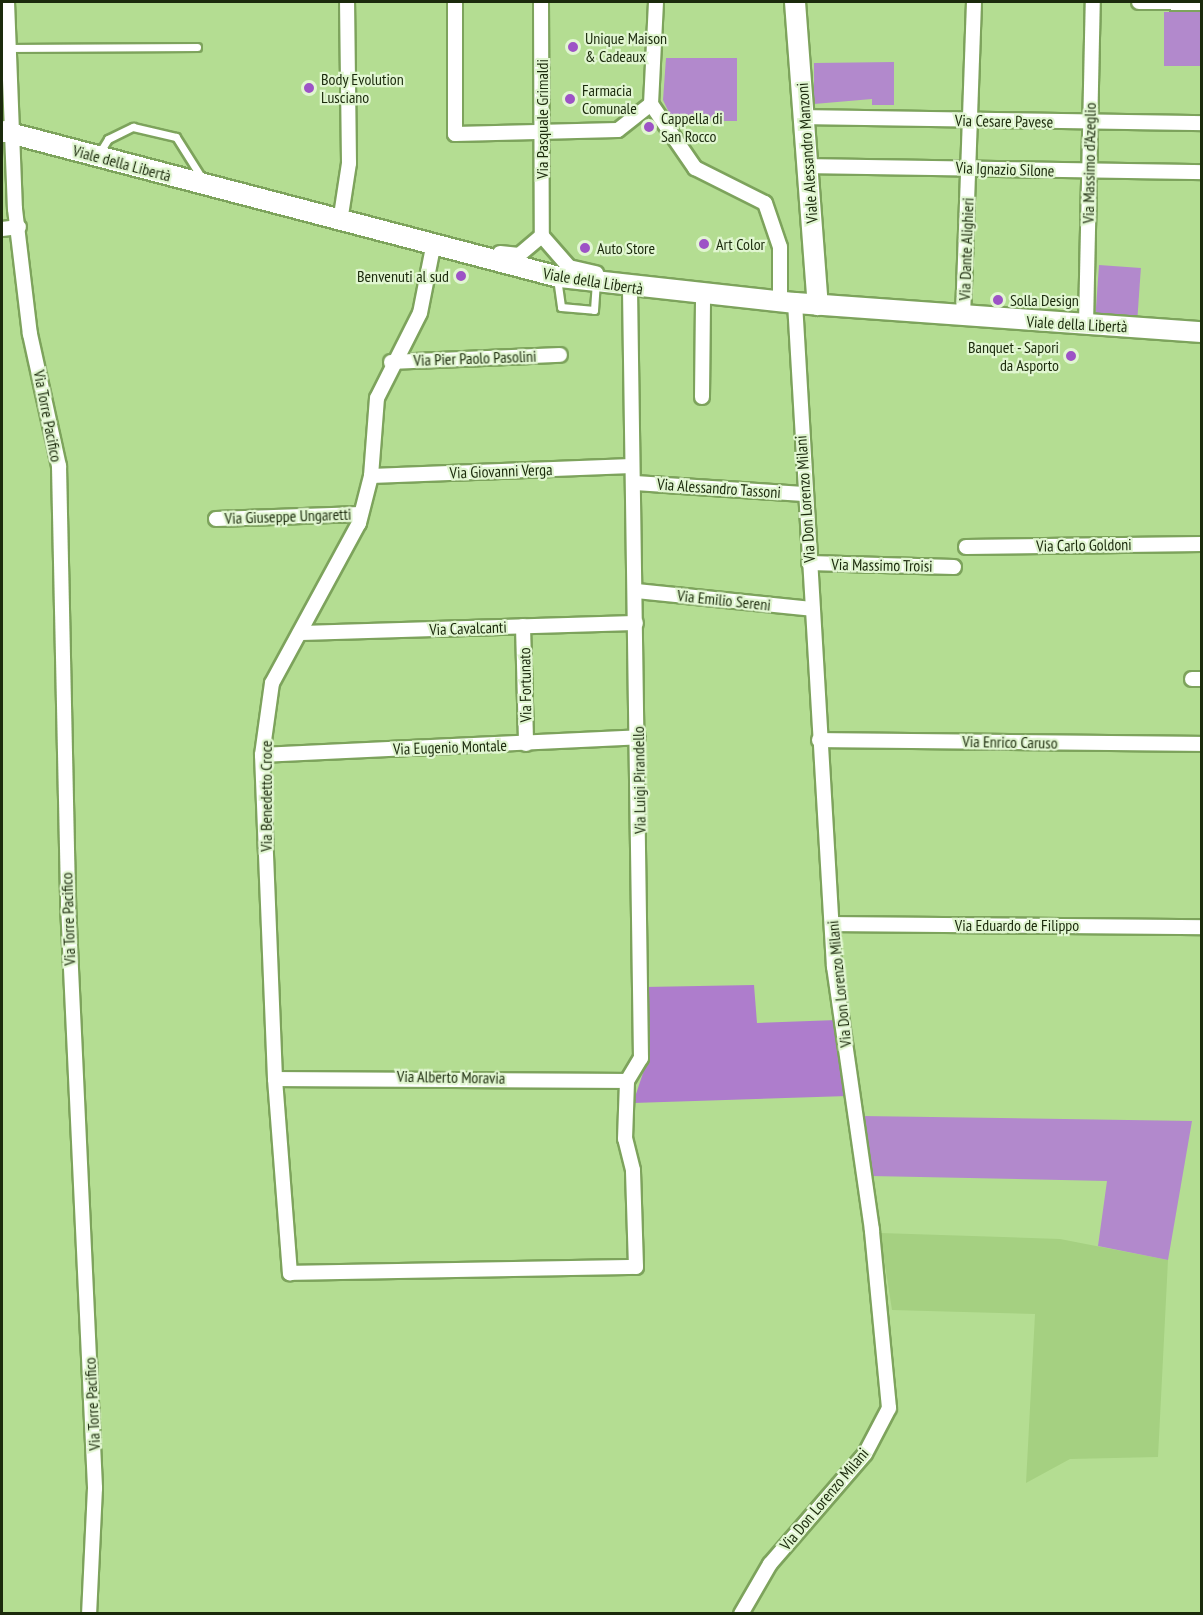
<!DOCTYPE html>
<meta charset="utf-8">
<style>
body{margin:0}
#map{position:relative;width:1203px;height:1615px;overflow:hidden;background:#b4dd92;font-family:"PT Sans Narrow",sans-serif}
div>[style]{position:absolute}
.built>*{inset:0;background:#a5d081}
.green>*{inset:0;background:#b289cc;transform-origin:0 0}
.forest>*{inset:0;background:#ae7dcc}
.roads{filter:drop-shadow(2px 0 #7da35c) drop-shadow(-2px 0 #7da35c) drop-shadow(0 2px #7da35c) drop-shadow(0 -2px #7da35c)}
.lane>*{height:7px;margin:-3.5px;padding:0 3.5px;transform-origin:3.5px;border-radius:3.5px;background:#fff}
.street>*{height:14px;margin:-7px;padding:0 7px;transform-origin:7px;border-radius:7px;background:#fff}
.secondary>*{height:20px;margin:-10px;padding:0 10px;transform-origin:10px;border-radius:10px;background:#fff}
.dots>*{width:16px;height:16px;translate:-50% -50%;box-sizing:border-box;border:3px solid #e1f6d1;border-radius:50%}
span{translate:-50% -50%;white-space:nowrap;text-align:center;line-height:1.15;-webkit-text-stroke:4.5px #e1f6d1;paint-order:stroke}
.poi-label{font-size:16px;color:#1b2a0c}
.left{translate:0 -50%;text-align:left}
.right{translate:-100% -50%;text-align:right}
.street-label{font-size:16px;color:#1b2a0c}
.frame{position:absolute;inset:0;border:3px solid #1b2a0c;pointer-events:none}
</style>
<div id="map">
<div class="built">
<div style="clip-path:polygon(880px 1233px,1060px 1239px,1168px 1260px,1158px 1457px,1070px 1459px,1026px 1483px,1035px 1314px,892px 1310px)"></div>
</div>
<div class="green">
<div style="left:1164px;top:12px;width:37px;height:54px"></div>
<div style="clip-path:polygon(666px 58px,737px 58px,737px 121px,673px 121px,663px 100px)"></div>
<div style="clip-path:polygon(894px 62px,894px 105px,872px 105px,872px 99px,814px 104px,814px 63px)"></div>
<div style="left:1099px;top:265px;width:42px;height:49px;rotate:4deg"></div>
<div style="clip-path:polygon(862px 1116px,1192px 1121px,1168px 1260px,1098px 1246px,1107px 1181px,871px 1176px)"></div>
</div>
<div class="forest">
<div style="clip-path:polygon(754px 985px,757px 1023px,837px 1020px,848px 1096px,633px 1103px,646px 1064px,644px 987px)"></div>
</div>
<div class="roads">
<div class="lane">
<div style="left:9px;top:48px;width:188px;rotate:-0.3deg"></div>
<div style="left:98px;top:155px;width:19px;rotate:-58deg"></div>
<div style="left:108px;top:139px;width:28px;rotate:-26deg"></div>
<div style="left:133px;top:127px;width:44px;rotate:13.1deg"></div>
<div style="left:176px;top:137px;width:51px;rotate:57.9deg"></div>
<div style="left:557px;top:278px;width:29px;rotate:82deg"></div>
<div style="left:561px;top:307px;width:33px;rotate:5deg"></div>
<div style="left:594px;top:310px;width:27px;rotate:-86deg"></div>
</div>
<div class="street">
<div style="left:7px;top:2px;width:207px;rotate:87.8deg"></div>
<div style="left:15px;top:209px;width:126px;rotate:83.2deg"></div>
<div style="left:30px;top:334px;width:135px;rotate:77.6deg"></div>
<div style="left:59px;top:466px;width:438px;rotate:88.8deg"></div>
<div style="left:68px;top:904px;width:585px;rotate:87.35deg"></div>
<div style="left:95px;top:1488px;width:126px;rotate:92.7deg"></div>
<div style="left:455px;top:2px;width:132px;rotate:90deg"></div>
<div style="left:455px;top:134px;width:163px;rotate:-1.4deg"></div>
<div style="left:618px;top:130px;width:42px;rotate:-38.2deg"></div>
<div style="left:541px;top:2px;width:234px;rotate:89.8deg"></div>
<div style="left:542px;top:236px;width:41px;rotate:48.9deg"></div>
<div style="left:569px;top:267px;width:28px;rotate:13deg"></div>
<div style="left:656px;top:2px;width:102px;rotate:92.8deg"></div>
<div style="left:651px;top:104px;width:78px;rotate:55.5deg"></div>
<div style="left:695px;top:168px;width:78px;rotate:26.6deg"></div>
<div style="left:765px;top:203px;width:46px;rotate:71.2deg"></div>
<div style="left:780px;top:247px;width:54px;rotate:90deg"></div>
<div style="left:1139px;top:2px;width:63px;rotate:0.9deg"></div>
<div style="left:806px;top:117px;width:396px;rotate:0.9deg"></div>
<div style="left:809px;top:166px;width:393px;rotate:0.9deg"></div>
<div style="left:340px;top:222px;width:60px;rotate:-81.3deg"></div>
<div style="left:349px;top:163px;width:161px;rotate:-90.7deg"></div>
<div style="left:2px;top:229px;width:17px;rotate:-7deg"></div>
<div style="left:433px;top:247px;width:67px;rotate:101.1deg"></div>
<div style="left:420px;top:313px;width:95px;rotate:116.8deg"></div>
<div style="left:377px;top:398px;width:78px;rotate:94.4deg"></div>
<div style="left:371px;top:476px;width:49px;rotate:104.3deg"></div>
<div style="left:359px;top:523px;width:182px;rotate:118.5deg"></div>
<div style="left:272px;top:683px;width:73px;rotate:97.9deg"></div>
<div style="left:262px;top:755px;width:324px;rotate:87.7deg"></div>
<div style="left:275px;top:1079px;width:195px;rotate:85.6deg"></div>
<div style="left:290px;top:1273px;width:346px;rotate:-1deg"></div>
<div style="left:636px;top:1267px;width:97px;rotate:-91.8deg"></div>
<div style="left:633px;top:1170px;width:32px;rotate:-104deg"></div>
<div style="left:625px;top:1139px;width:58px;rotate:-88deg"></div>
<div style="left:627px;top:1081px;width:27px;rotate:-59deg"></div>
<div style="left:641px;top:1058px;width:769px;rotate:-90.82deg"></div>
<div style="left:500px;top:253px;width:19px;rotate:6deg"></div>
<div style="left:519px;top:255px;width:30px;rotate:-40deg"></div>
<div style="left:963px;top:317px;width:315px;rotate:-88deg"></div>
<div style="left:1086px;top:325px;width:323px;rotate:-88.8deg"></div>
<div style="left:391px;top:362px;width:169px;rotate:-2.4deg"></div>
<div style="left:702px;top:397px;width:103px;rotate:-89.4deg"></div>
<div style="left:371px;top:476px;width:261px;rotate:-2.2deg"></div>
<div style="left:635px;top:483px;width:169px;rotate:3.7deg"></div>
<div style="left:216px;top:519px;width:145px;rotate:-2deg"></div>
<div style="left:966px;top:547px;width:236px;rotate:-0.7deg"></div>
<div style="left:809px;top:563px;width:145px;rotate:1.6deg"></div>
<div style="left:636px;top:591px;width:177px;rotate:5.8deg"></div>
<div style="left:523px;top:626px;width:118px;rotate:88.5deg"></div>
<div style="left:300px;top:633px;width:336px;rotate:-1.7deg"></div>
<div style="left:1192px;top:679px;width:10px"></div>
<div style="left:819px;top:740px;width:383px;rotate:0.6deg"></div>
<div style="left:262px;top:755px;width:376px;rotate:-2.7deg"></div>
<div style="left:833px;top:924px;width:369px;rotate:0.5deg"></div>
<div style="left:275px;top:1079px;width:352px;rotate:0.3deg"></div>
<div style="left:741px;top:1614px;width:58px;rotate:-59.9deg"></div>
<div style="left:770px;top:1564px;width:145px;rotate:-49.2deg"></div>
<div style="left:865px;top:1454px;width:52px;rotate:-62.4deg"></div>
<div style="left:889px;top:1408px;width:179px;rotate:-95.5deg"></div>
<div style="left:872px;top:1230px;width:266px;rotate:-98.2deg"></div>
<div style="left:834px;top:967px;width:665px;rotate:-93.36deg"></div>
</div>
<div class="secondary">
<div style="left:795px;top:2px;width:304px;rotate:85.7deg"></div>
<div style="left:2px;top:131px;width:576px;rotate:14.69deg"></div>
<div style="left:559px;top:277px;width:237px;rotate:6.3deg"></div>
<div style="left:795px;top:303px;width:408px;rotate:4.1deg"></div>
</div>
</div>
<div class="dots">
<div style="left:573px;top:47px;background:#9d53c6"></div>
<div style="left:309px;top:88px;background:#9d53c6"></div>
<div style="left:570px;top:99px;background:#9d53c6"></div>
<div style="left:649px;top:127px;background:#9d53c6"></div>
<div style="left:704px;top:244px;background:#9d53c6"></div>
<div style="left:585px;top:248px;background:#9d53c6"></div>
<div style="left:461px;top:276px;background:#9d53c6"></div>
<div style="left:998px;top:300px;background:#9d53c6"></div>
<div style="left:1071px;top:356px;background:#9d53c6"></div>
</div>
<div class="poi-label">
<span class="left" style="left:585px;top:47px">Unique Maison<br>&amp; Cadeaux</span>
<span class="left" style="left:321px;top:88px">Body Evolution<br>Lusciano</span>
<span class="left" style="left:582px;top:99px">Farmacia<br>Comunale</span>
<span class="left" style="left:661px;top:127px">Cappella di<br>San Rocco</span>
<span class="left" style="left:716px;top:244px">Art Color</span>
<span class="left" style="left:597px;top:248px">Auto Store</span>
<span class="right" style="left:449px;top:276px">Benvenuti al sud</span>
<span class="left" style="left:1010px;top:300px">Solla Design</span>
<span class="right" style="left:1059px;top:356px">Banquet - Sapori<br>da Asporto</span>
</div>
<div class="street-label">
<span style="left:542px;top:119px;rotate:-90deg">Via Pasquale Grimaldi</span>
<span style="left:1004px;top:121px;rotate:1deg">Via Cesare Pavese</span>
<span style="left:807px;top:153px;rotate:-94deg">Viale Alessandro Manzoni</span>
<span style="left:122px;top:163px;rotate:15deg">Viale della Libertà</span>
<span style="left:1089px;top:163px;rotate:-89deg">Via Massimo d'Azeglio</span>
<span style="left:1005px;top:169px;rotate:2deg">Via Ignazio Silone</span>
<span style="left:966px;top:249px;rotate:-88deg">Via Dante Alighieri</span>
<span style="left:593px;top:281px;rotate:9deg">Viale della Libertà</span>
<span style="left:1077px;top:324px;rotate:3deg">Viale della Libertà</span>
<span style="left:475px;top:358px;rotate:-2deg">Via Pier Paolo Pasolini</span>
<span style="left:48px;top:416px;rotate:79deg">Via Torre Pacifico</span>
<span style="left:501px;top:471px;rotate:-2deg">Via Giovanni Verga</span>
<span style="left:719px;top:488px;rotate:4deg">Via Alessandro Tassoni</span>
<span style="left:805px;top:499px;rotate:-94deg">Via Don Lorenzo Milani</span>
<span style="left:288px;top:516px;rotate:-2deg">Via Giuseppe Ungaretti</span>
<span style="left:1084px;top:545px;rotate:-1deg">Via Carlo Goldoni</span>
<span style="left:882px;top:565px;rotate:1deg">Via Massimo Troisi</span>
<span style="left:724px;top:600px;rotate:6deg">Via Emilio Sereni</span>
<span style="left:468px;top:628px;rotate:-2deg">Via Cavalcanti</span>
<span style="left:525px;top:685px;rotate:-91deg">Via Fortunato</span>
<span style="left:1010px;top:742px;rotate:1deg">Via Enrico Caruso</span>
<span style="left:450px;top:747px;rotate:-2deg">Via Eugenio Montale</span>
<span style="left:639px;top:780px;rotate:-91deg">Via Luigi Pirandello</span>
<span style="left:266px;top:796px;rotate:-90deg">Via Benedetto Croce</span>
<span style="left:68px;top:919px;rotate:-92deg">Via Torre Pacifico</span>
<span style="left:1017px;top:925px">Via Eduardo de Filippo</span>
<span style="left:839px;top:984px;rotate:-96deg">Via Don Lorenzo Milani</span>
<span style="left:451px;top:1077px;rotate:1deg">Via Alberto Moravia</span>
<span style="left:92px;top:1404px;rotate:-93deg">Via Torre Pacifico</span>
<span style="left:824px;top:1499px;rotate:-50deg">Via Don Lorenzo Milani</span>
</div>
<div class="frame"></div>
</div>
